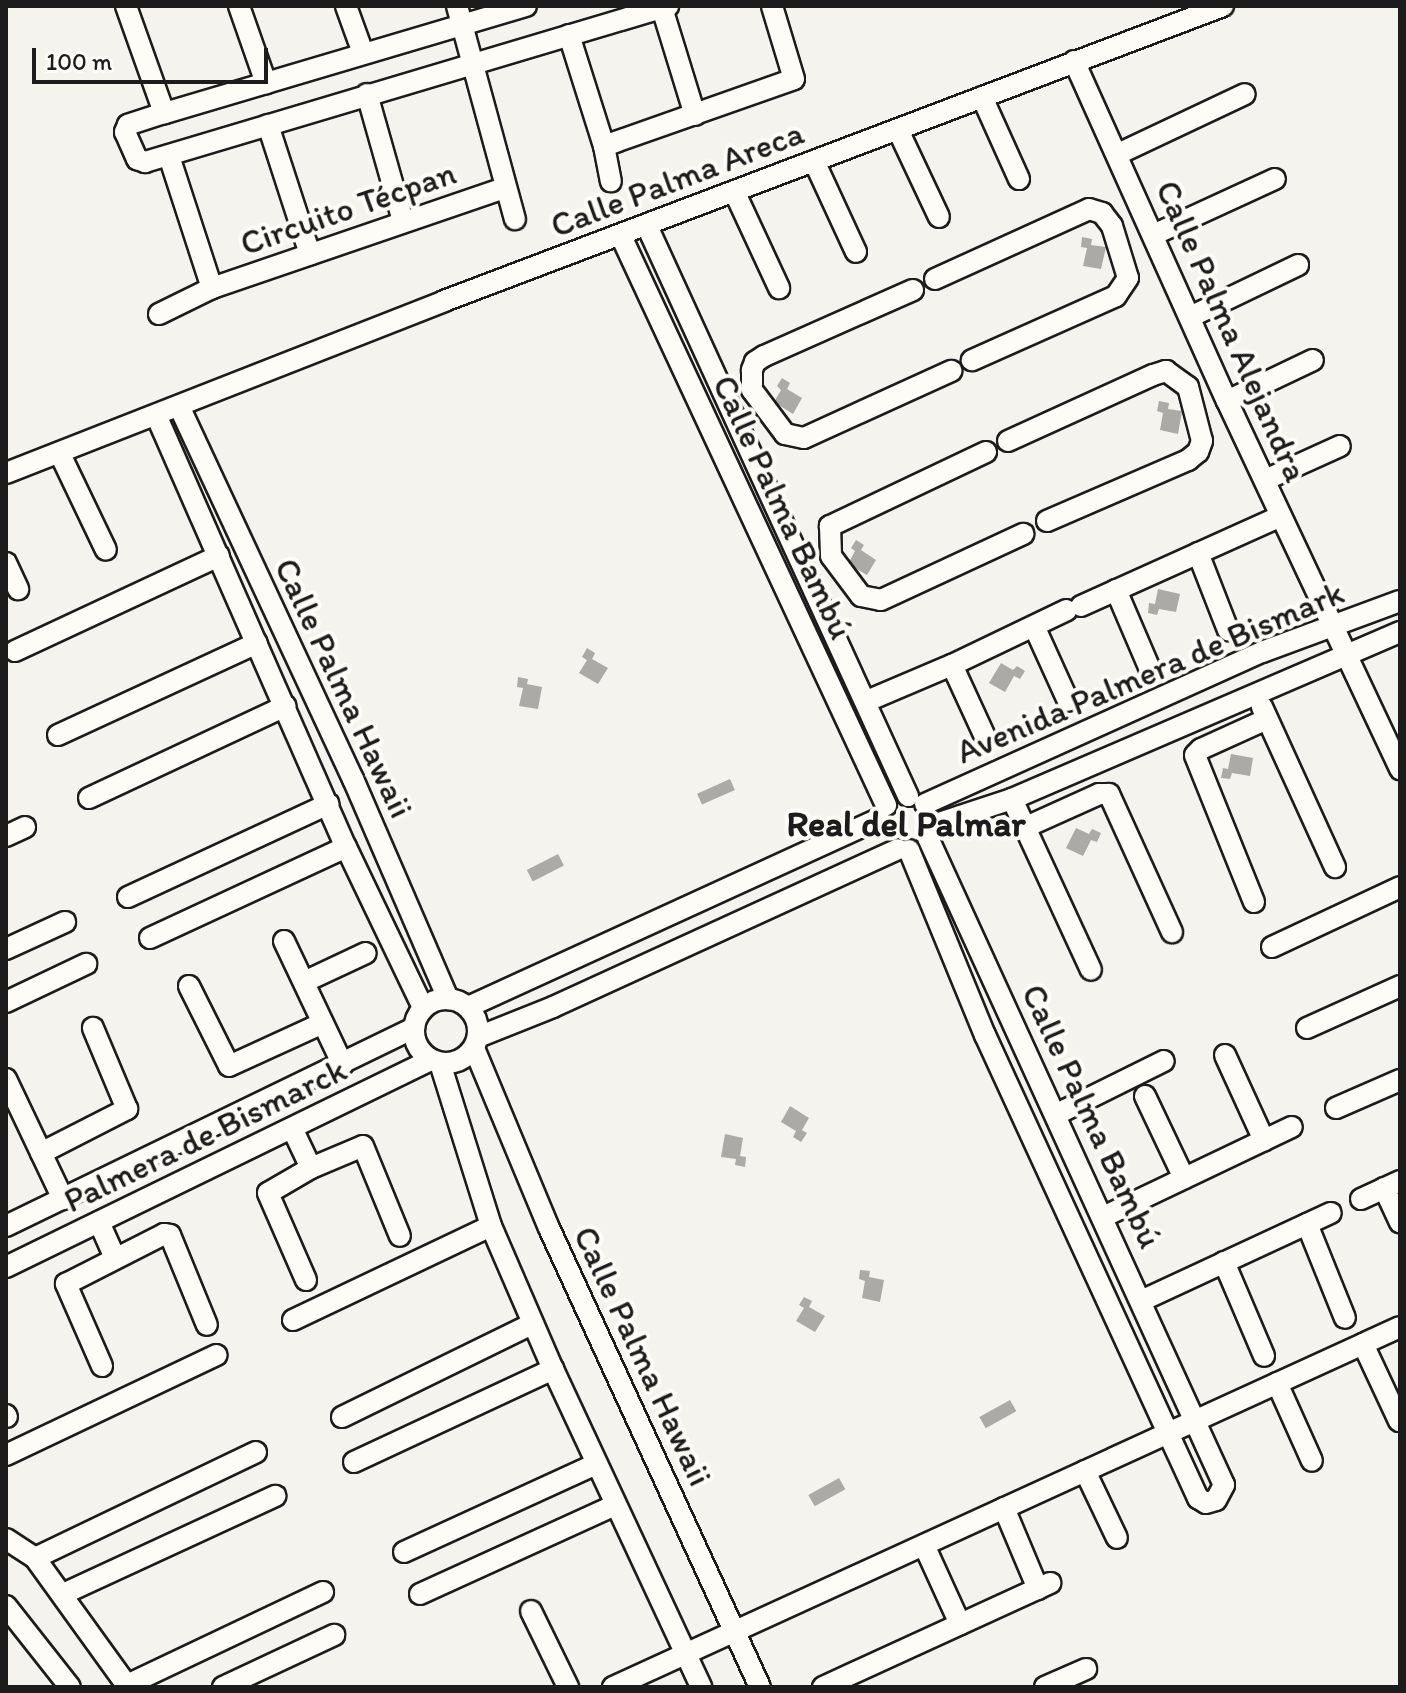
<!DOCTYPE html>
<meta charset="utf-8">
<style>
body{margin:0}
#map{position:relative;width:1406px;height:1693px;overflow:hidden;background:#f4f3ee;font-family:Itim,sans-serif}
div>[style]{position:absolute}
.water>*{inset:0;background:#abaaa6;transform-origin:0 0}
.roads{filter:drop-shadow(2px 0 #1c1c1c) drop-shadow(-2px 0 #1c1c1c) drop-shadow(0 2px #1c1c1c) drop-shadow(0 -2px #1c1c1c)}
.minor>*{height:20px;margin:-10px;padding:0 10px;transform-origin:10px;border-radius:10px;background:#fdfcf7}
.minor>.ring{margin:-10px;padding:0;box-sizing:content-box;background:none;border:20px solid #fdfcf7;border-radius:50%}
span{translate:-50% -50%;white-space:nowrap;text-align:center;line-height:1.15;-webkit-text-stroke:8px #fdfcf7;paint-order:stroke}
.street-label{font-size:34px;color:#1c1c1c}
.neighbourhood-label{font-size:36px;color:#1c1c1c;font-weight:700}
.frame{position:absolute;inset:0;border:8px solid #1c1c1c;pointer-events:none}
.scale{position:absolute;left:32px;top:48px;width:236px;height:36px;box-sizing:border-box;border:4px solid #1c1c1c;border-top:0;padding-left:10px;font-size:24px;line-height:28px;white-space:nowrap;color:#1c1c1c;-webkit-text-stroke:6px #fdfcf7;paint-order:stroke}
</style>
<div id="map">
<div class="water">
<div style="clip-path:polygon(1082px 237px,1092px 239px,1091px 245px,1106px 247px,1101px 269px,1083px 266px,1087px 248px,1081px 247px)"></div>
<div style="clip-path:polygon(782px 378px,790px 383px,787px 389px,802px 398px,793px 414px,774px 402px,781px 390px,777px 386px)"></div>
<div style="clip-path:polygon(1159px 401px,1169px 403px,1168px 409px,1182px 411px,1178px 434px,1160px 430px,1163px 413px,1157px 411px)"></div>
<div style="clip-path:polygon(856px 540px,864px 545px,861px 550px,876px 560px,867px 575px,848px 564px,855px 551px,851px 548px)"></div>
<div style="clip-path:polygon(1158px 589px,1180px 594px,1176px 612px,1159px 609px,1157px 615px,1148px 613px,1149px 603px,1155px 604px)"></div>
<div style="clip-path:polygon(587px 648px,595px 653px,592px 659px,608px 668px,598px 684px,579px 673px,587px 660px,582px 657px)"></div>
<div style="clip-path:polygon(1001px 663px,1013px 670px,1017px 666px,1025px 671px,1020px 679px,1014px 676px,1005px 692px,989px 683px)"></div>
<div style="clip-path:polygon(518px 677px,528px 679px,527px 684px,542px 687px,538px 709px,519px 706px,523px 688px,517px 687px)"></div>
<div style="clip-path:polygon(1231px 754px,1253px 758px,1250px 776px,1232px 773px,1230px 779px,1221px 778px,1223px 768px,1228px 769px)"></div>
<div style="left:730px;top:779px;width:12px;height:36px;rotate:66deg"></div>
<div style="clip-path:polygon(1076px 828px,1089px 834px,1092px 829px,1101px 833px,1097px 842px,1091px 840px,1083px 856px,1066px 848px)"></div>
<div style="left:558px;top:854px;width:13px;height:35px;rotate:63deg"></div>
<div style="clip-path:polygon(790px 1106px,809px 1118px,802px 1130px,807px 1133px,801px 1142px,793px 1137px,796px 1131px,781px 1122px)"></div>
<div style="clip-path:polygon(725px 1134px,743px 1138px,740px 1156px,746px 1157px,745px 1167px,735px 1165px,736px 1159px,721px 1157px)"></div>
<div style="clip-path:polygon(860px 1270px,870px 1271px,869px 1277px,884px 1280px,880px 1302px,862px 1298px,865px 1281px,859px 1279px)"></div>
<div style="clip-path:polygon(804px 1297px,812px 1301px,809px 1307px,825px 1316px,815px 1332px,796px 1321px,804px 1308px,799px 1305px)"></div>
<div style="left:1010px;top:1400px;width:13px;height:35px;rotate:61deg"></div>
<div style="left:839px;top:1478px;width:13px;height:35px;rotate:61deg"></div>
</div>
<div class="roads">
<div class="minor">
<div style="left:126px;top:6px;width:114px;rotate:70.4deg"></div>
<div style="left:239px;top:6px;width:82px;rotate:70.7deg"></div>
<div style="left:346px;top:6px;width:50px;rotate:70.1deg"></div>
<div style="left:457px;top:6px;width:221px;rotate:74.8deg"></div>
<div style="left:526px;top:6px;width:377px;rotate:163.5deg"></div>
<div style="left:164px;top:113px;width:38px;rotate:162deg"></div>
<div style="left:128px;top:125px;width:8px;rotate:113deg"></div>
<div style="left:125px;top:132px;width:30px;rotate:66deg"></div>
<div style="left:137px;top:159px;width:9px;rotate:21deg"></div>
<div style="left:145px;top:162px;width:546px;rotate:-16.61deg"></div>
<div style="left:662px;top:8px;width:112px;rotate:72.9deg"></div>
<div style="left:569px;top:35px;width:116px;rotate:72.5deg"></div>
<div style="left:604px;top:146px;width:36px;rotate:79deg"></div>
<div style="left:1074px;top:61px;width:373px;rotate:65.8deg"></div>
<div style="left:1227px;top:401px;width:407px;rotate:64.8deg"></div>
<div style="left:367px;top:94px;width:132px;rotate:74.2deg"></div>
<div style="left:982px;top:97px;width:90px;rotate:65.7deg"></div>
<div style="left:268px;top:125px;width:136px;rotate:72deg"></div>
<div style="left:898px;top:130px;width:96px;rotate:64.8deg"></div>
<div style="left:604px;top:146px;width:201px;rotate:-19.4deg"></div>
<div style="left:794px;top:79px;width:76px;rotate:-106.8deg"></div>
<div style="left:1118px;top:154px;width:140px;rotate:-25.3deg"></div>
<div style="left:169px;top:156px;width:139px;rotate:72deg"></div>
<div style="left:814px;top:161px;width:100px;rotate:65.2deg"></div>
<div style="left:735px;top:193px;width:105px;rotate:65.1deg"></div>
<div style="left:647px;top:226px;width:627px;rotate:65.4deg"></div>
<div style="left:1153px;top:235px;width:134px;rotate:-24.7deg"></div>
<div style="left:621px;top:236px;width:628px;rotate:65.03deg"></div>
<div style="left:935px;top:279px;width:169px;rotate:-24.4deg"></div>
<div style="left:1089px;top:209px;width:14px;rotate:17deg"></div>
<div style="left:1102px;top:213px;width:16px;rotate:52deg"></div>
<div style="left:1112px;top:226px;width:54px;rotate:72.9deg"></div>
<div style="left:1128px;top:278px;width:22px;rotate:124deg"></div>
<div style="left:1116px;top:296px;width:158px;rotate:156deg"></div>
<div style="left:913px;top:290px;width:163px;rotate:156.1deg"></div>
<div style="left:764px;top:356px;width:11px;rotate:146deg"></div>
<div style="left:755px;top:362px;width:9px;rotate:111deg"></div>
<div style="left:752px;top:370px;width:20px;rotate:90deg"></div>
<div style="left:752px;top:390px;width:55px;rotate:53.1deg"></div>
<div style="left:785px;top:434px;width:19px;rotate:12deg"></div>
<div style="left:804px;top:438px;width:162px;rotate:-24.5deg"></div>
<div style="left:159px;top:314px;width:59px;rotate:-26.1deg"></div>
<div style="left:212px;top:288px;width:309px;rotate:-18.9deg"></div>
<div style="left:1190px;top:317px;width:120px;rotate:-25.7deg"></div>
<div style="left:1227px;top:401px;width:95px;rotate:-25.5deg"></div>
<div style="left:179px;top:406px;width:412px;rotate:65deg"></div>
<div style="left:353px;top:779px;width:240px;rotate:66.6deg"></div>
<div style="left:156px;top:415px;width:472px;rotate:66.3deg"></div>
<div style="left:346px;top:847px;width:178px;rotate:64.4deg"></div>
<div style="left:1008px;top:441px;width:159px;rotate:-24.5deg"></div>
<div style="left:1153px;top:375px;width:14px;rotate:-17deg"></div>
<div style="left:1166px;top:371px;width:27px;rotate:36deg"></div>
<div style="left:986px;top:452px;width:173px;rotate:154.6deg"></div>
<div style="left:830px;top:526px;width:30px;rotate:88deg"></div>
<div style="left:831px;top:556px;width:50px;rotate:53.1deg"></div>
<div style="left:861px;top:596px;width:20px;rotate:11deg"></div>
<div style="left:881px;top:600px;width:157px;rotate:-24.9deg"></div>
<div style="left:60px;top:454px;width:106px;rotate:64.4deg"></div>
<div style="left:6px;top:473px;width:471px;rotate:-21.4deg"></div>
<div style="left:444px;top:301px;width:833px;rotate:-20.74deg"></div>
<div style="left:1265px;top:480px;width:82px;rotate:-24.4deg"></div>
<div style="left:1047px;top:521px;width:154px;rotate:-23.4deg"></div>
<div style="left:1188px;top:460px;width:13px;rotate:-39deg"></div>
<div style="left:1198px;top:452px;width:12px;rotate:-70deg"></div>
<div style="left:1202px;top:441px;width:56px;rotate:-104.5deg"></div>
<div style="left:1198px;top:553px;width:83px;rotate:68.7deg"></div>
<div style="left:6px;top:563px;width:29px;rotate:65deg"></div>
<div style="left:1116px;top:590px;width:84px;rotate:66.8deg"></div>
<div style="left:1081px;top:606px;width:219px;rotate:-24.2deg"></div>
<div style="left:1034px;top:626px;width:82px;rotate:65.6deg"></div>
<div style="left:15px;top:651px;width:225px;rotate:-25deg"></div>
<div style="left:952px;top:665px;width:81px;rotate:65.3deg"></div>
<div style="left:867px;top:701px;width:92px;rotate:-23deg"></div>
<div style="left:952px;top:665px;width:127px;rotate:-25.6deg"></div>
<div style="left:1262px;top:707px;width:176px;rotate:65.5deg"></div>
<div style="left:58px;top:735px;width:219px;rotate:-24.8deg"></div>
<div style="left:89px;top:798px;width:217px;rotate:-25.1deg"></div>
<div style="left:1012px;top:799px;width:188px;rotate:65.2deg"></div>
<div style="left:925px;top:804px;width:370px;rotate:-24.3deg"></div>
<div style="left:1262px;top:652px;width:147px;rotate:-20.3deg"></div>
<div style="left:933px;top:825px;width:83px;rotate:-18.2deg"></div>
<div style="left:1012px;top:799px;width:422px;rotate:-23.3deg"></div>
<div style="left:1026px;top:827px;width:80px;rotate:-24.3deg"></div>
<div style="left:1099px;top:794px;width:10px"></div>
<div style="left:1109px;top:794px;width:152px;rotate:65.5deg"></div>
<div style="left:6px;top:836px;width:21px;rotate:-25deg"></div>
<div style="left:909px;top:850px;width:200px;rotate:67.7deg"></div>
<div style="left:985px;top:1035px;width:510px;rotate:65.3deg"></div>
<div style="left:1198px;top:1498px;width:9px;rotate:32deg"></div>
<div style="left:1206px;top:1503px;width:10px;rotate:-17deg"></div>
<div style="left:1216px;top:1500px;width:17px;rotate:-62deg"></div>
<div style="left:1224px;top:1485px;width:711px;rotate:-114.58deg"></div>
<div style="left:128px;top:897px;width:221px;rotate:-24.9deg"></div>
<div style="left:1254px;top:902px;width:158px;rotate:-111.9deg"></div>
<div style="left:1195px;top:755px;width:8px;rotate:-45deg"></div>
<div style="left:1201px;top:749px;width:72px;rotate:-24.4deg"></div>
<div style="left:150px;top:938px;width:216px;rotate:-24.9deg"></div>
<div style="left:284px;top:941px;width:137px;rotate:64.6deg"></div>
<div style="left:1272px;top:947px;width:141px;rotate:-25.1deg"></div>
<div style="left:6px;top:949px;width:65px;rotate:-24.6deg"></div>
<div style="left:304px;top:982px;width:68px;rotate:-25.1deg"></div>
<div style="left:189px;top:986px;width:89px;rotate:63.4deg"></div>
<div style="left:229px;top:1066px;width:103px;rotate:-24.6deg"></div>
<div class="ring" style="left:414px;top:999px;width:44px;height:44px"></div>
<div style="left:6px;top:1002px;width:89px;rotate:-25.4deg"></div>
<div style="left:468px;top:1007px;width:452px;rotate:-24.6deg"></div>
<div style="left:1307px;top:1028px;width:102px;rotate:-24.3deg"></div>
<div style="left:478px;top:1037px;width:81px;rotate:-21.8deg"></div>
<div style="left:553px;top:1007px;width:379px;rotate:-24.6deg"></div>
<div style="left:474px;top:1048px;width:195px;rotate:67.4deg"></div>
<div style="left:549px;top:1228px;width:505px;rotate:65.31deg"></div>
<div style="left:1225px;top:1055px;width:94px;rotate:65.4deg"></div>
<div style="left:440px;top:1063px;width:171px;rotate:72.6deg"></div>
<div style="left:491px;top:1226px;width:156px;rotate:66.6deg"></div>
<div style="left:553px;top:1369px;width:351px;rotate:65deg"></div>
<div style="left:6px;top:1079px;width:133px;rotate:64.6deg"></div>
<div style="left:1145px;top:1096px;width:91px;rotate:64.6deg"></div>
<div style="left:1336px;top:1108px;width:70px;rotate:-23.6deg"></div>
<div style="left:1057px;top:1114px;width:119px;rotate:-26.4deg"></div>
<div style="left:292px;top:1128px;width:44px;rotate:64.6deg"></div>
<div style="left:41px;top:1153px;width:97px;rotate:-27.1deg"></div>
<div style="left:127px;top:1109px;width:88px;rotate:-112.8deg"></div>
<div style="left:1384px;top:1188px;width:38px;rotate:65deg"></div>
<div style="left:1361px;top:1199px;width:43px;rotate:-24.8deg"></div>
<div style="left:1103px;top:1217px;width:209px;rotate:-25.5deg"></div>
<div style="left:99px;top:1222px;width:39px;rotate:66deg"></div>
<div style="left:1307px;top:1224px;width:101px;rotate:68deg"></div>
<div style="left:6px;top:1226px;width:454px;rotate:-25.9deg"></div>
<div style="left:1224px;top:1262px;width:102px;rotate:66.9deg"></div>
<div style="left:6px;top:1267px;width:473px;rotate:-26deg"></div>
<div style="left:306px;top:1280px;width:95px;rotate:-113.6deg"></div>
<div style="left:268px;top:1193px;width:50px;rotate:-30.2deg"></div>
<div style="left:311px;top:1168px;width:56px;rotate:-22.9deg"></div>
<div style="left:363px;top:1146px;width:97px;rotate:67.7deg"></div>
<div style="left:1141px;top:1301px;width:209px;rotate:-24.9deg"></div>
<div style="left:293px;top:1320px;width:219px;rotate:-25.4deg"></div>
<div style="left:1363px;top:1344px;width:85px;rotate:64.9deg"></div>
<div style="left:102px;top:1366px;width:90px;rotate:-113.7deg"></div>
<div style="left:66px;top:1284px;width:110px;rotate:-27deg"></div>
<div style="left:164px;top:1234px;width:6px;rotate:9deg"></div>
<div style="left:170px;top:1235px;width:97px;rotate:67.7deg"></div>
<div style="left:1277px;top:1383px;width:85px;rotate:65.8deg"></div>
<div style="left:6px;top:1415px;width:2px;rotate:63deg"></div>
<div style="left:342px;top:1417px;width:212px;rotate:-26.1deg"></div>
<div style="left:6px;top:1455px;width:233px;rotate:-25.4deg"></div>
<div style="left:354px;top:1462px;width:220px;rotate:-25deg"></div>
<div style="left:1085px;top:1471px;width:74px;rotate:64.5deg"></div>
<div style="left:1004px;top:1508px;width:88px;rotate:67.2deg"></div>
<div style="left:6px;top:1539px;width:35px;rotate:33deg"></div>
<div style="left:35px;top:1558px;width:159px;rotate:54.2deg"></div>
<div style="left:924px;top:1545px;width:87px;rotate:65.5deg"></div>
<div style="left:404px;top:1552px;width:211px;rotate:-24.6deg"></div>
<div style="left:35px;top:1558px;width:245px;rotate:-25.6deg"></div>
<div style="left:63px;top:1594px;width:234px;rotate:-24.8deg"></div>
<div style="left:420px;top:1594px;width:214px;rotate:-24.5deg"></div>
<div style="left:6px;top:1606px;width:103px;rotate:51.7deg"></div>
<div style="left:531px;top:1611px;width:85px;rotate:64deg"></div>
<div style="left:127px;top:1685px;width:217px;rotate:-25.4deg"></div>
<div style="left:223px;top:1687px;width:123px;rotate:-25.1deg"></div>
<div style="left:613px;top:1687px;width:865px;rotate:-24.58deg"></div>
<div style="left:823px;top:1687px;width:250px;rotate:-24.6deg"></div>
<div style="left:1045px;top:1687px;width:45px;rotate:-23.7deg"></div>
</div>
</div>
<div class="street-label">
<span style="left:677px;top:179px;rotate:-21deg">Calle Palma Areca</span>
<span style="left:348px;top:208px;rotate:-19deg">Circuito Técpan</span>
<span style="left:1232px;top:331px;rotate:66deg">Calle Palma Alejandra</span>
<span style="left:783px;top:507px;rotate:65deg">Calle Palma Bambú</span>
<span style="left:1150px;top:672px;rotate:-23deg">Avenida Palmera de Bismark</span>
<span style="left:344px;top:688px;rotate:65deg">Calle Palma Hawaii</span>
<span style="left:1092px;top:1116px;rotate:65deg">Calle Palma Bambú</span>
<span style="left:205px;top:1135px;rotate:-26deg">Palmera de Bismarck</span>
<span style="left:643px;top:1356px;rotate:65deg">Calle Palma Hawaii</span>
</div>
<div class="neighbourhood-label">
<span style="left:906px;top:824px">Real del Palmar</span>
</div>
<div class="frame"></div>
<div class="scale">100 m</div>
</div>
